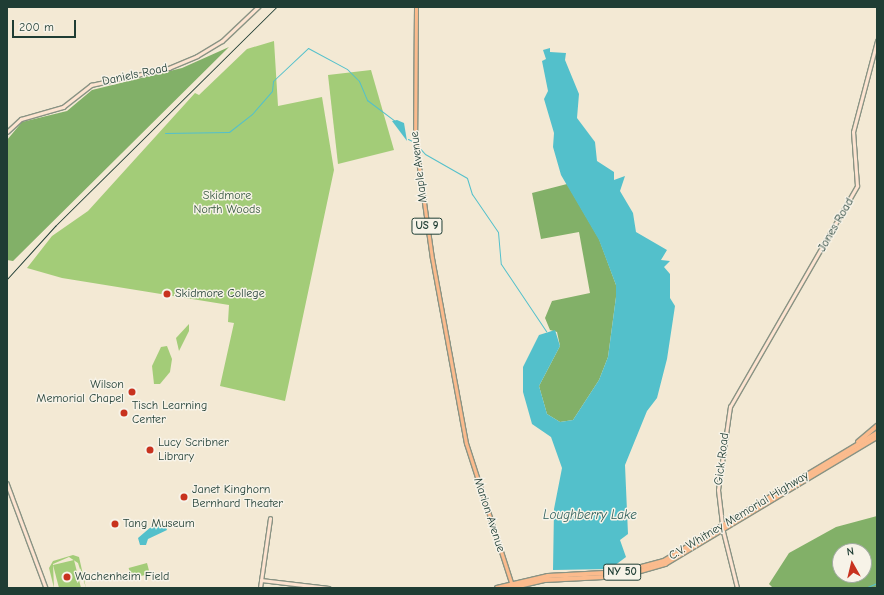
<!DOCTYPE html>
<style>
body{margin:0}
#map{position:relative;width:884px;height:595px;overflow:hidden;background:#f3e9d4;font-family:"Comic Neue",sans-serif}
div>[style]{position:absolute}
.green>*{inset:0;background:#a3cc78;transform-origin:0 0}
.forest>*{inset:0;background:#82b068}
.water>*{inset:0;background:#53c0cb}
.stream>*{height:1px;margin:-0.5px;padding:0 0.5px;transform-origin:0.5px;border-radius:0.5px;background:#53c0cb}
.roads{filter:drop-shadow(1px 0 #899384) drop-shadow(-1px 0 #899384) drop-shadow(0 1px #899384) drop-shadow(0 -1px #899384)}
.secondary>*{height:2.5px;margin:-1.25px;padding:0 1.25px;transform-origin:1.25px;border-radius:1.25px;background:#fde4d1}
.primary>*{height:3px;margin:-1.5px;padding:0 1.5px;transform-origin:1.5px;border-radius:1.5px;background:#fbbb8d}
.highway>*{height:3.5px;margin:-1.75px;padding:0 1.75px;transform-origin:1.75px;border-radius:1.75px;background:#fbbb8d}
.rail>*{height:1px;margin:-0.5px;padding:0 0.5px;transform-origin:0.5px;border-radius:0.5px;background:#1f3d34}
.dots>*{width:11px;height:11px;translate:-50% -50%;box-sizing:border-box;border:2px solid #f7f3e8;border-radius:50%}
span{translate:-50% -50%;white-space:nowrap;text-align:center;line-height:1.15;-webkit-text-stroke:3px #f7f3e8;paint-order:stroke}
.shield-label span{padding:1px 3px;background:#f7f3e8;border:1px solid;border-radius:3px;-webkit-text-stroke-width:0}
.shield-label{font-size:11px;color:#1f3d34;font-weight:700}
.street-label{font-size:12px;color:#1f3d34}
.park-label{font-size:12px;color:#395a42}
.poi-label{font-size:12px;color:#1f3d34}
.left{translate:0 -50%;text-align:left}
.right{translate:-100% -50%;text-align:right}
.water-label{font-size:13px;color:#2c5e5a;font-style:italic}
.frame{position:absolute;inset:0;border:8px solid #1f3d34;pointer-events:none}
.north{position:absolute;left:832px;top:543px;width:40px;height:40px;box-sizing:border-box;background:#f7f3e8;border:1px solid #a1aaa0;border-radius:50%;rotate:352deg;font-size:11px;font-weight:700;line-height:16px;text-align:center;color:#1f3d34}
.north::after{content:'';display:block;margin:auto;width:14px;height:18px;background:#c8321e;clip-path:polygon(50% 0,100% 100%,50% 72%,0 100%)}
.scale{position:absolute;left:12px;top:20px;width:64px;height:18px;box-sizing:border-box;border:2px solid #1f3d34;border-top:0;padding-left:5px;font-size:12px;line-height:14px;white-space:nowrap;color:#1f3d34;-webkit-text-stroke:3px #f7f3e8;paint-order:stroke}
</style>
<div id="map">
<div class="green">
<div style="clip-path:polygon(274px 41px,278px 106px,322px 97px,334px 170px,285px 401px,220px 386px,234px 323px,228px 322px,229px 305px,62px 278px,27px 268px,52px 236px,88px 211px,195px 93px,199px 95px,247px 49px)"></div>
<div style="clip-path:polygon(371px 70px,394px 150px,338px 164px,328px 75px)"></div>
<div style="clip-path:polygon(189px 324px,189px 331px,179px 351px,176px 338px)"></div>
<div style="clip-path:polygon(167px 346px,172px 359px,170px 372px,160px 384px,154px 384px,152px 366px,161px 347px)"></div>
<div style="clip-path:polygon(73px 555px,79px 557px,86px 588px,78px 563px,69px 557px,53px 564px,54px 588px,49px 568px,53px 561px)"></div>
<div style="clip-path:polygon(74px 560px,81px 588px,59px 588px,53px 565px)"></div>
<div style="left:147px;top:563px;width:11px;height:19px;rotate:75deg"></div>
</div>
<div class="forest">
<div style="clip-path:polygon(229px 47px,13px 261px,7px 260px,7px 140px,22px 122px,67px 111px,92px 90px,182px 68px)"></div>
<div style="clip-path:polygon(567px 184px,599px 239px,616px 285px,616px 297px,608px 357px,599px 380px,573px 420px,560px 422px,547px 414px,539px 386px,560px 346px,557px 332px,550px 330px,545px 318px,552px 301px,590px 293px,579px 232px,541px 239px,532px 193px)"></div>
<div style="clip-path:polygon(evenodd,877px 516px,877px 588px,773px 588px,769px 584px,789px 553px,836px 527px,877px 516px,840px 551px,864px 551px,864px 575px,840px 575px,840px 551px)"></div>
</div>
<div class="water">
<div style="clip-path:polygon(550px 48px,550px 52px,566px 53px,565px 60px,579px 94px,577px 118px,595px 142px,597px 161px,614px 172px,614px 180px,625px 176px,620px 191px,633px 213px,636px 232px,667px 250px,661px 260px,670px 261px,664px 267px,670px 274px,670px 298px,675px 306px,667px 359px,657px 398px,647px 411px,625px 465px,628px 534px,620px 540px,626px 557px,610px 569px,553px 570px,554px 509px,562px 468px,551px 437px,532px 424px,523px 392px,523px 367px,539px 335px,555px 330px,560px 346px,539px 386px,547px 414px,560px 422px,573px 420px,599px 380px,608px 357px,616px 297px,616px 285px,599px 240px,561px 175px,553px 147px,554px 133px,544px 99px,548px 91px,542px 61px,546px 59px,543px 50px)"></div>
<div style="clip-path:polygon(397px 120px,404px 123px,407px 141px,392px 121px)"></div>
<div style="clip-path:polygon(158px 521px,165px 523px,167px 530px,148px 539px,146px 545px,140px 545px,138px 538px)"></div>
</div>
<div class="stream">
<div style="left:165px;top:133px;width:64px;rotate:-0.9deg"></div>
<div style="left:229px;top:132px;width:29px;rotate:-38deg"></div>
<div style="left:252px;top:114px;width:30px;rotate:-49deg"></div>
<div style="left:272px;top:91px;width:10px;rotate:-84deg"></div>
<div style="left:273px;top:81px;width:48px;rotate:-43.3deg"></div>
<div style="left:308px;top:48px;width:44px;rotate:28.3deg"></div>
<div style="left:347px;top:69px;width:17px;rotate:45deg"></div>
<div style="left:359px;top:81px;width:21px;rotate:67deg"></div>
<div style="left:367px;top:100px;width:34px;rotate:37deg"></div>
<div style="left:408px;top:139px;width:7px;rotate:27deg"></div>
<div style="left:416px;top:144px;width:13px;rotate:48deg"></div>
<div style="left:425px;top:154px;width:48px;rotate:29.7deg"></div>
<div style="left:467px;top:178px;width:17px;rotate:73deg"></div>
<div style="left:472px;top:194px;width:46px;rotate:55.6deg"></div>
<div style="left:498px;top:232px;width:32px;rotate:85deg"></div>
<div style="left:501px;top:264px;width:81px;rotate:56.1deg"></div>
<div style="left:877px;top:568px;width:4px;rotate:90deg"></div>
<div style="left:865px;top:588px;width:13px;rotate:-23deg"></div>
</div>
<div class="roads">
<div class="secondary">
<div style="left:7px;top:132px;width:19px;rotate:-43deg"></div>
<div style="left:21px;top:119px;width:44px;rotate:-15.9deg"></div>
<div style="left:63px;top:107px;width:36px;rotate:-38deg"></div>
<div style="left:91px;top:85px;width:80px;rotate:-12.3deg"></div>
<div style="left:169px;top:68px;width:30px;rotate:-23deg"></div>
<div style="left:197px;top:56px;width:29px;rotate:-31deg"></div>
<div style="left:222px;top:41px;width:50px;rotate:-43.4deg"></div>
<div style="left:7px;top:483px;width:112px;rotate:69.6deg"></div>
<div style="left:261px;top:580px;width:68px;rotate:6.7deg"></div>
<div style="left:260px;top:588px;width:70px;rotate:-81.8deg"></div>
<div style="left:737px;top:588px;width:58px;rotate:-104deg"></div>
<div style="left:723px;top:532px;width:42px;rotate:-96.8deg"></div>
<div style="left:718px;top:490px;width:84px;rotate:-81.8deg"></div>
<div style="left:730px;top:407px;width:255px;rotate:-60.1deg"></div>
<div style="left:857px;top:186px;width:54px;rotate:-94.2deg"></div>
<div style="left:853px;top:132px;width:94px;rotate:-75.2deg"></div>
</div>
<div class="primary">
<div style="left:416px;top:7px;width:132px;rotate:90.4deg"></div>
<div style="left:415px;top:139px;width:120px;rotate:81.9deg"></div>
<div style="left:432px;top:258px;width:188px;rotate:79.6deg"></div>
<div style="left:466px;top:443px;width:149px;rotate:72.1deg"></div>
</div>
<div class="highway">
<div style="left:858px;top:442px;width:25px;rotate:-40deg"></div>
<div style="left:497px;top:588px;width:52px;rotate:-13.2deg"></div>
<div style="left:548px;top:576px;width:75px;rotate:-3.1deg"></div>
<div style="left:623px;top:572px;width:42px;rotate:-15deg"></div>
<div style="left:664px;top:561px;width:249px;rotate:-31deg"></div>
<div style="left:510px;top:588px;width:36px;rotate:-13deg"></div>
<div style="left:545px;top:580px;width:78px;rotate:-2.9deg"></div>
<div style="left:623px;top:576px;width:44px;rotate:-15.9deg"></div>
<div style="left:665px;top:564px;width:247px;rotate:-30.9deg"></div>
</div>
</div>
<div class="rail">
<div style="left:7px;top:279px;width:72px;rotate:-47.8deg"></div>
<div style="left:55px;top:226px;width:311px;rotate:-44.7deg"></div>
</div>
<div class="dots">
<div style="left:167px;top:294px;background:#c8321e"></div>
<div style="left:132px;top:392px;background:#c8321e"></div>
<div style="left:124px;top:413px;background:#c8321e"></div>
<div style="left:150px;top:450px;background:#c8321e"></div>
<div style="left:184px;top:497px;background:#c8321e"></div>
<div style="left:115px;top:524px;background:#c8321e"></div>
<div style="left:67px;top:577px;background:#c8321e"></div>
</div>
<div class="shield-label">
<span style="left:427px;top:226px">US 9</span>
<span style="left:622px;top:572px">NY 50</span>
</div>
<div class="street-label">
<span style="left:135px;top:75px;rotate:-12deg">Daniels Road</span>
<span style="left:419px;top:167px;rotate:-97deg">Maple Avenue</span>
<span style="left:836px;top:225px;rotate:-60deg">Jones Road</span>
<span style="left:722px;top:459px;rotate:-83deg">Gick Road</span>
<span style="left:489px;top:515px;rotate:72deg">Marion Avenue</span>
<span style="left:739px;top:516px;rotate:-31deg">C.V. Whitney Memorial Highway</span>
</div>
<div class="park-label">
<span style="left:227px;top:203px">Skidmore<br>North Woods</span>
</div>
<div class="poi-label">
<span class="left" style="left:175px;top:294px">Skidmore College</span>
<span class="right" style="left:124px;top:392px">Wilson<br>Memorial Chapel</span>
<span class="left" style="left:132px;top:413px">Tisch Learning<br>Center</span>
<span class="left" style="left:158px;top:450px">Lucy Scribner<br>Library</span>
<span class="left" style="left:192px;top:497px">Janet Kinghorn<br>Bernhard Theater</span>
<span class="left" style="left:123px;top:524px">Tang Museum</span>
<span class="left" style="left:75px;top:577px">Wachenheim Field</span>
</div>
<div class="water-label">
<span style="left:590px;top:515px">Loughberry Lake</span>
</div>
<div class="frame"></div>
<div class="north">N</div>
<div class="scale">200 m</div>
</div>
